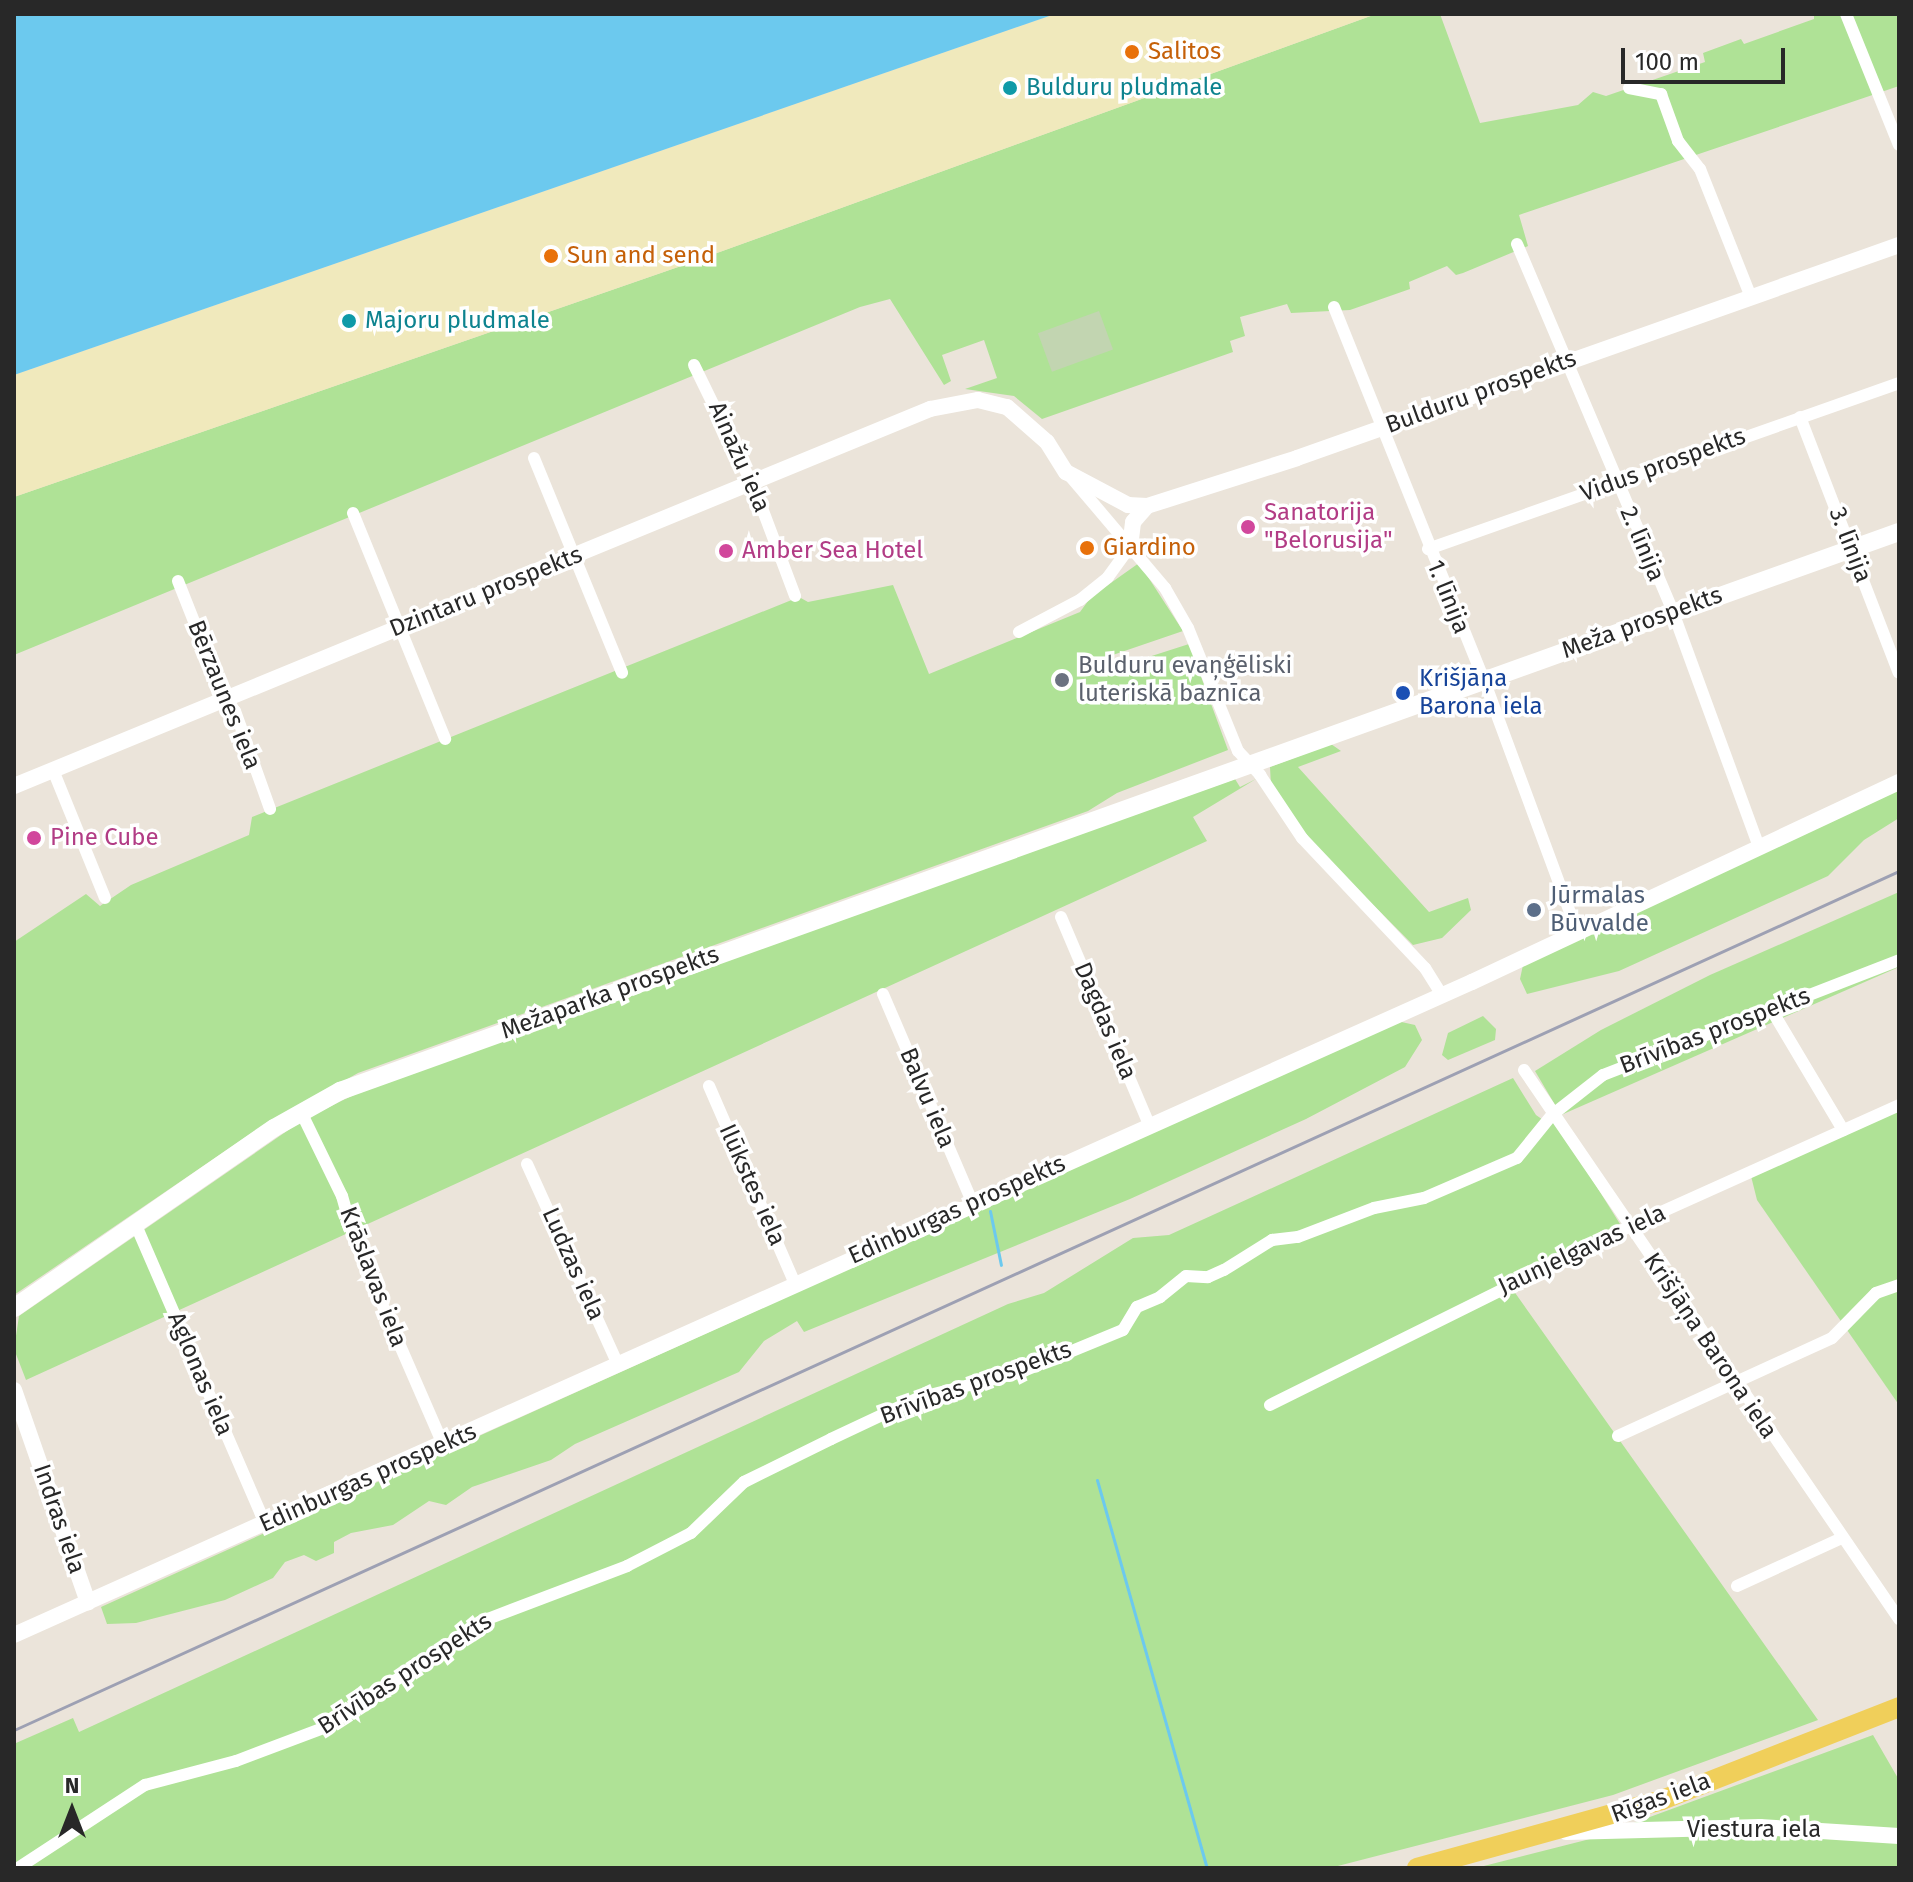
<!DOCTYPE html>
<meta charset="utf-8">
<style>
body{margin:0}
#map{position:relative;width:1913px;height:1882px;overflow:hidden;background:#ebe4da;font-family:"Fira Sans",sans-serif}
div>[style]{position:absolute}
.green>*{inset:0;background:#afe296}
.sand>*{inset:0;background:#f0e9bc}
.cemetery>*{inset:0;background:#c2d5b1;transform-origin:0 0}
.water>*{inset:0;background:#6cc9ee}
.stream>*{height:3px;margin:-1.5px;padding:0 1.5px;transform-origin:1.5px;border-radius:1.5px;background:#6cc9ee}
.minor>*{height:12px;margin:-6px;padding:0 6px;transform-origin:6px;border-radius:6px;background:#fff}
.tertiary>*{height:16px;margin:-8px;padding:0 8px;transform-origin:8px;border-radius:8px;background:#fff}
.secondary>*{height:18px;margin:-9px;padding:0 9px;transform-origin:9px;border-radius:9px;background:#fff}
.primary>*{height:20px;margin:-10px;padding:0 10px;transform-origin:10px;border-radius:10px;background:#f0cf5a}
.rail>*{height:3px;margin:-1.5px;padding:0 1.5px;transform-origin:1.5px;border-radius:1.5px;background:#9da0b3}
.dots>*{width:22px;height:22px;translate:-50% -50%;box-sizing:border-box;border:4px solid #fff;border-radius:50%}
span{translate:-50% -50%;white-space:nowrap;text-align:center;line-height:1.15;-webkit-text-stroke:7px #fff;paint-order:stroke}
.food-label{font-size:24px;color:#c56008}
.left{translate:0 -50%;text-align:left}
.culture-label{font-size:24px;color:#0d838f}
.street-label{font-size:24px;color:#282828}
.hotel-label{font-size:24px;color:#b23c85}
.worship-label{font-size:24px;color:#5b616d}
.transit-label{font-size:24px;color:#164399}
.service-label{font-size:24px;color:#4e5e75}
.frame{position:absolute;inset:0;border:16px solid #282828;pointer-events:none}
.north{position:absolute;left:32px;top:1770px;width:80px;height:80px;-webkit-text-stroke:6px #fff;paint-order:stroke;rotate:0deg;font-size:22px;font-weight:700;line-height:32px;text-align:center;color:#282828}
.north::after{content:'';display:block;margin:auto;width:28px;height:36px;background:#282828;clip-path:polygon(50% 0,100% 100%,50% 72%,0 100%)}
.scale{position:absolute;left:1621px;top:48px;width:164px;height:36px;box-sizing:border-box;border:4px solid #282828;border-top:0;padding-left:10px;font-size:24px;line-height:28px;white-space:nowrap;color:#282828;-webkit-text-stroke:6px #fff;paint-order:stroke}
</style>
<div id="map">
<div class="green">
<div style="clip-path:polygon(1376px 14px,1440px 14px,1480px 123px,1578px 105px,1593px 92px,1606px 96px,1705px 62px,1703px 53px,1741px 39px,1744px 44px,1814px 19px,1814px 14px,1899px 14px,1899px 86px,1519px 215px,1528px 246px,1463px 273px,1456px 275px,1447px 266px,1409px 282px,1410px 289px,1350px 310px,1291px 313px,1287px 304px,1240px 317px,1245px 336px,1230px 341px,1233px 352px,1042px 419px,1014px 396px,965px 389px,997px 378px,984px 340px,942px 355px,951px 381px,944px 385px,890px 299px,860px 307px,14px 655px,14px 497px,681px 266px)"></div>
<div style="clip-path:polygon(1139px 563px,1183px 631px,1101px 659px,1105px 671px,1189px 644px,1228px 750px,1117px 793px,1088px 811px,358px 1073px,253px 1132px,14px 1295px,14px 942px,86px 894px,100px 906px,131px 885px,249px 835px,252px 817px,799px 597px,808px 602px,893px 585px,929px 674px,1080px 612px,1091px 597px)"></div>
<div style="clip-path:polygon(1331px 744px,1341px 751px,1298px 767px,1429px 912px,1468px 898px,1471px 910px,1442px 938px,1413px 945px,1307px 838px,1271px 786px,1270px 767px)"></div>
<div style="clip-path:polygon(1235px 779px,1240px 787px,1256px 779px,1193px 817px,1207px 841px,26px 1380px,14px 1349px,19px 1316px,300px 1122px,335px 1104px,379px 1083px)"></div>
<div style="clip-path:polygon(1899px 786px,1899px 818px,1864px 840px,1828px 876px,1619px 971px,1527px 994px,1520px 979px,1523px 965px)"></div>
<div style="clip-path:polygon(1899px 892px,1899px 967px,1561px 1115px,1535px 1071px,1601px 1030px,1710px 975px)"></div>
<div style="clip-path:polygon(1483px 1016px,1496px 1029px,1495px 1040px,1448px 1060px,1442px 1055px,1448px 1033px)"></div>
<div style="clip-path:polygon(1397px 1021px,1415px 1025px,1422px 1040px,1405px 1067px,1306px 1119px,1130px 1199px,804px 1332px,797px 1321px,764px 1341px,739px 1372px,575px 1444px,551px 1460px,472px 1487px,446px 1505px,429px 1501px,393px 1525px,351px 1533px,334px 1542px,334px 1553px,316px 1561px,304px 1555px,285px 1562px,273px 1578px,225px 1600px,136px 1623px,107px 1624px,101px 1607px)"></div>
<div style="clip-path:polygon(1513px 1078px,1536px 1115px,1546px 1122px,1552px 1115px,1620px 1224px,1506px 1280px,1818px 1720px,1613px 1795px,1330px 1868px,14px 1868px,16px 1743px,73px 1718px,79px 1732px,1008px 1304px,1044px 1293px,1133px 1238px,1169px 1235px)"></div>
<div style="clip-path:polygon(1899px 1105px,1899px 1405px,1757px 1200px,1751px 1176px)"></div>
<div style="clip-path:polygon(1873px 1735px,1899px 1780px,1899px 1868px,1476px 1868px,1590px 1839px)"></div>
</div>
<div class="sand">
<div style="clip-path:polygon(1055px 14px,1376px 14px,681px 266px,14px 497px,14px 375px)"></div>
</div>
<div class="cemetery">
<div style="left:1099px;top:311px;width:41px;height:65px;rotate:70deg"></div>
</div>
<div class="water">
<div style="clip-path:polygon(14px 14px,1055px 14px,14px 375px)"></div>
</div>
<div class="stream">
<div style="left:990px;top:1211px;width:55px;rotate:78.5deg"></div>
<div style="left:1097px;top:1480px;width:403px;rotate:74.2deg"></div>
</div>
<div class="minor">
<div style="left:1846px;top:14px;width:141px;rotate:68deg"></div>
<div style="left:1629px;top:88px;width:33px;rotate:11deg"></div>
<div style="left:1661px;top:94px;width:50px;rotate:70.1deg"></div>
<div style="left:1678px;top:141px;width:36px;rotate:52deg"></div>
<div style="left:1700px;top:169px;width:138px;rotate:68.3deg"></div>
<div style="left:1517px;top:244px;width:400px;rotate:67deg"></div>
<div style="left:1673px;top:612px;width:250px;rotate:69.9deg"></div>
<div style="left:1334px;top:307px;width:402px;rotate:68.1deg"></div>
<div style="left:1484px;top:680px;width:269px;rotate:69.7deg"></div>
<div style="left:694px;top:365px;width:141px;rotate:64deg"></div>
<div style="left:756px;top:492px;width:111px;rotate:69.4deg"></div>
<div style="left:1800px;top:417px;width:274px;rotate:68.9deg"></div>
<div style="left:534px;top:458px;width:232px;rotate:67.7deg"></div>
<div style="left:1070px;top:476px;width:147px;rotate:49.7deg"></div>
<div style="left:1165px;top:588px;width:46px;rotate:60.1deg"></div>
<div style="left:1188px;top:628px;width:133px;rotate:67.9deg"></div>
<div style="left:1238px;top:751px;width:33px;rotate:47deg"></div>
<div style="left:1260px;top:775px;width:76px;rotate:56.3deg"></div>
<div style="left:1302px;top:838px;width:179px;rotate:46.6deg"></div>
<div style="left:1425px;top:968px;width:32px;rotate:58deg"></div>
<div style="left:353px;top:513px;width:244px;rotate:67.8deg"></div>
<div style="left:1428px;top:549px;width:499px;rotate:-19.4deg"></div>
<div style="left:178px;top:581px;width:128px;rotate:68.4deg"></div>
<div style="left:225px;top:700px;width:15px;rotate:48deg"></div>
<div style="left:235px;top:711px;width:104px;rotate:70.3deg"></div>
<div style="left:1019px;top:632px;width:69px;rotate:-27.7deg"></div>
<div style="left:1080px;top:600px;width:36px;rotate:-39deg"></div>
<div style="left:1108px;top:577px;width:37px;rotate:-54deg"></div>
<div style="left:53px;top:770px;width:138px;rotate:67.9deg"></div>
<div style="left:1061px;top:917px;width:225px;rotate:67deg"></div>
<div style="left:883px;top:994px;width:226px;rotate:66.8deg"></div>
<div style="left:1771px;top:1009px;width:141px;rotate:59.2deg"></div>
<div style="left:1524px;top:1070px;width:665px;rotate:55.66deg"></div>
<div style="left:709px;top:1086px;width:216px;rotate:66.5deg"></div>
<div style="left:301px;top:1112px;width:93px;rotate:64deg"></div>
<div style="left:342px;top:1196px;width:48px;rotate:74.2deg"></div>
<div style="left:355px;top:1242px;width:220px;rotate:66.5deg"></div>
<div style="left:527px;top:1164px;width:221px;rotate:65.6deg"></div>
<div style="left:135px;top:1223px;width:329px;rotate:66.6deg"></div>
<div style="left:1270px;top:1405px;width:400px;rotate:-26.4deg"></div>
<div style="left:1628px;top:1227px;width:297px;rotate:-24.2deg"></div>
<div style="left:1618px;top:1436px;width:235px;rotate:-24.6deg"></div>
<div style="left:1832px;top:1338px;width:63px;rotate:-45.6deg"></div>
<div style="left:1876px;top:1293px;width:24px;rotate:-19deg"></div>
<div style="left:1737px;top:1586px;width:115px;rotate:-24.6deg"></div>
<div style="left:18px;top:1868px;width:152px;rotate:-33.2deg"></div>
<div style="left:145px;top:1785px;width:94px;rotate:-14.8deg"></div>
<div style="left:236px;top:1761px;width:96px;rotate:-20.7deg"></div>
<div style="left:326px;top:1727px;width:192px;rotate:-33.9deg"></div>
<div style="left:485px;top:1620px;width:152px;rotate:-20.8deg"></div>
<div style="left:627px;top:1566px;width:72px;rotate:-27.3deg"></div>
<div style="left:691px;top:1533px;width:74px;rotate:-43.9deg"></div>
<div style="left:744px;top:1482px;width:97px;rotate:-26.3deg"></div>
<div style="left:831px;top:1439px;width:96px;rotate:-25.2deg"></div>
<div style="left:918px;top:1398px;width:106px;rotate:-14.2deg"></div>
<div style="left:1021px;top:1372px;width:110px;rotate:-22.4deg"></div>
<div style="left:1123px;top:1330px;width:27px;rotate:-59deg"></div>
<div style="left:1137px;top:1307px;width:25px;rotate:-23deg"></div>
<div style="left:1160px;top:1297px;width:33px;rotate:-39deg"></div>
<div style="left:1186px;top:1276px;width:22px;rotate:3deg"></div>
<div style="left:1208px;top:1277px;width:17px;rotate:-24deg"></div>
<div style="left:1224px;top:1270px;width:57px;rotate:-32deg"></div>
<div style="left:1272px;top:1240px;width:26px;rotate:-7deg"></div>
<div style="left:1298px;top:1237px;width:81px;rotate:-20.9deg"></div>
<div style="left:1374px;top:1208px;width:51px;rotate:-11.3deg"></div>
<div style="left:1424px;top:1198px;width:101px;rotate:-23.3deg"></div>
<div style="left:1517px;top:1158px;width:55px;rotate:-50.9deg"></div>
<div style="left:1552px;top:1115px;width:65px;rotate:-38.1deg"></div>
<div style="left:1603px;top:1075px;width:318px;rotate:-21.2deg"></div>
</div>
<div class="tertiary">
<div style="left:1130px;top:547px;width:25px;rotate:-83deg"></div>
<div style="left:1133px;top:522px;width:21px;rotate:-49deg"></div>
<div style="left:14px;top:786px;width:991px;rotate:-22.37deg"></div>
<div style="left:930px;top:409px;width:49px;rotate:-10.6deg"></div>
<div style="left:978px;top:400px;width:30px;rotate:14deg"></div>
<div style="left:1007px;top:407px;width:53px;rotate:41.2deg"></div>
<div style="left:1047px;top:442px;width:36px;rotate:58deg"></div>
<div style="left:1066px;top:472px;width:70px;rotate:28deg"></div>
<div style="left:1128px;top:505px;width:19px;rotate:3deg"></div>
<div style="left:1147px;top:506px;width:157px;rotate:-17.7deg"></div>
<div style="left:1297px;top:458px;width:639px;rotate:-19.48deg"></div>
<div style="left:14px;top:1390px;width:225px;rotate:70.8deg"></div>
<div style="left:14px;top:1635px;width:1598px;rotate:-24.13deg"></div>
<div style="left:1472px;top:982px;width:472px;rotate:-25.1deg"></div>
<div style="left:1566px;top:1832px;width:194px;rotate:-1.5deg"></div>
<div style="left:1760px;top:1827px;width:139px;rotate:3.7deg"></div>
</div>
<div class="secondary">
<div style="left:14px;top:1308px;width:316px;rotate:-34.7deg"></div>
<div style="left:274px;top:1128px;width:76px;rotate:-29.3deg"></div>
<div style="left:340px;top:1091px;width:1656px;rotate:-19.73deg"></div>
</div>
<div class="primary">
<div style="left:1417px;top:1868px;width:254px;rotate:-15.5deg"></div>
<div style="left:1662px;top:1800px;width:255px;rotate:-21.4deg"></div>
</div>
<div class="rail">
<div style="left:14px;top:1730px;width:2071px;rotate:-24.5deg"></div>
</div>
<div class="dots">
<div style="left:1132px;top:52px;background:#e8710a"></div>
<div style="left:1010px;top:88px;background:#0f9aa8"></div>
<div style="left:551px;top:256px;background:#e8710a"></div>
<div style="left:349px;top:321px;background:#0f9aa8"></div>
<div style="left:1248px;top:527px;background:#d1479c"></div>
<div style="left:1087px;top:548px;background:#e8710a"></div>
<div style="left:726px;top:551px;background:#d1479c"></div>
<div style="left:1062px;top:680px;background:#6b7280"></div>
<div style="left:1403px;top:693px;background:#1a4fb4"></div>
<div style="left:34px;top:838px;background:#d1479c"></div>
<div style="left:1534px;top:910px;background:#5c6f8a"></div>
</div>
<div class="food-label">
<span class="left" style="left:1148px;top:52px">Salitos</span>
<span class="left" style="left:567px;top:256px">Sun and send</span>
<span class="left" style="left:1103px;top:548px">Giardino</span>
</div>
<div class="culture-label">
<span class="left" style="left:1026px;top:88px">Bulduru pludmale</span>
<span class="left" style="left:365px;top:321px">Majoru pludmale</span>
</div>
<div class="street-label">
<span style="left:1481px;top:392px;rotate:-20deg">Bulduru prospekts</span>
<span style="left:739px;top:457px;rotate:66deg">Ainažu iela</span>
<span style="left:1663px;top:465px;rotate:-20deg">Vidus prospekts</span>
<span style="left:1642px;top:544px;rotate:67deg">2. līnija</span>
<span style="left:1850px;top:545px;rotate:69deg">3. līnija</span>
<span style="left:486px;top:592px;rotate:-22deg">Dzintaru prospekts</span>
<span style="left:1448px;top:597px;rotate:68deg">1. līnija</span>
<span style="left:1642px;top:623px;rotate:-20deg">Meža prospekts</span>
<span style="left:224px;top:695px;rotate:68deg">Bērzaunes iela</span>
<span style="left:610px;top:993px;rotate:-20deg">Mežaparka prospekts</span>
<span style="left:1105px;top:1021px;rotate:67deg">Dagdas iela</span>
<span style="left:1715px;top:1031px;rotate:-21deg">Brīvības prospekts</span>
<span style="left:927px;top:1098px;rotate:67deg">Balvu iela</span>
<span style="left:752px;top:1185px;rotate:66deg">Ilūkstes iela</span>
<span style="left:957px;top:1210px;rotate:-24deg">Edinburgas prospekts</span>
<span style="left:1582px;top:1250px;rotate:-25deg">Jaunjelgavas iela</span>
<span style="left:573px;top:1264px;rotate:66deg">Ludzas iela</span>
<span style="left:373px;top:1277px;rotate:69deg">Krāslavas iela</span>
<span style="left:1710px;top:1346px;rotate:56deg">Krišjāņa Barona iela</span>
<span style="left:200px;top:1374px;rotate:67deg">Aglonas iela</span>
<span style="left:976px;top:1383px;rotate:-20deg">Brīvības prospekts</span>
<span style="left:368px;top:1478px;rotate:-24deg">Edinburgas prospekts</span>
<span style="left:59px;top:1519px;rotate:71deg">Indras iela</span>
<span style="left:405px;top:1674px;rotate:-33deg">Brīvības prospekts</span>
<span style="left:1661px;top:1798px;rotate:-20deg">Rīgas iela</span>
<span style="left:1754px;top:1830px">Viestura iela</span>
</div>
<div class="hotel-label">
<span class="left" style="left:1264px;top:527px">Sanatorija<br>"Belorusija"</span>
<span class="left" style="left:742px;top:551px">Amber Sea Hotel</span>
<span class="left" style="left:50px;top:838px">Pine Cube</span>
</div>
<div class="worship-label">
<span class="left" style="left:1078px;top:680px">Bulduru evaņģēliski<br>luteriskā baznīca</span>
</div>
<div class="transit-label">
<span class="left" style="left:1419px;top:693px">Krišjāņa<br>Barona iela</span>
</div>
<div class="service-label">
<span class="left" style="left:1550px;top:910px">Jūrmalas<br>Būvvalde</span>
</div>
<div class="frame"></div>
<div class="north">N</div>
<div class="scale">100 m</div>
</div>
